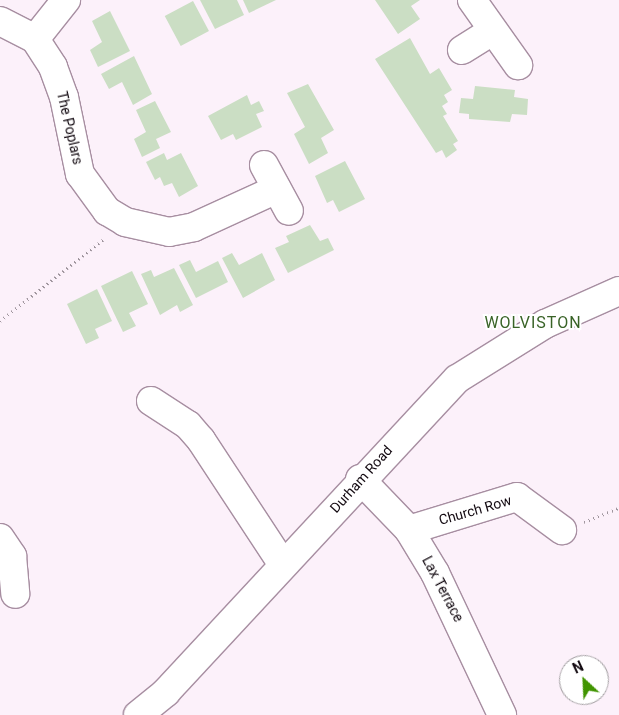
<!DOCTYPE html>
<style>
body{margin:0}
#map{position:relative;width:619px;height:715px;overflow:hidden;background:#fcf1fa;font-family:Roboto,sans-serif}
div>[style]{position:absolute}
.building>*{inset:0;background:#cbdec4;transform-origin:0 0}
.path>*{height:3px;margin-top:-1.5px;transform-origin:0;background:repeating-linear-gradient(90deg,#a0969e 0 1px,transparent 0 5px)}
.roads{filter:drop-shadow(1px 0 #a78ea1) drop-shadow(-1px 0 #a78ea1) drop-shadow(0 1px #a78ea1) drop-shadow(0 -1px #a78ea1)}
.minor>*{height:28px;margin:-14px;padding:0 14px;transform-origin:14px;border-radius:14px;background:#fff}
span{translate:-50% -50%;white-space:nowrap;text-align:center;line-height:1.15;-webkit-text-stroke:4px #fff;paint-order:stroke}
.street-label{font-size:14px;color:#130a11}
.quarter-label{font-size:16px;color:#396327;letter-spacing:1px}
.north{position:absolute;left:559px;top:655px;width:50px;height:50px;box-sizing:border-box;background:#fff;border:1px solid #a19da0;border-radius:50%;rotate:335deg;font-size:14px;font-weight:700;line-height:20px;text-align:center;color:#130a11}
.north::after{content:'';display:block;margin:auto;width:18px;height:22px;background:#409400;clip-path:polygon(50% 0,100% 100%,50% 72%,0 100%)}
</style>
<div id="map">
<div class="building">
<div style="clip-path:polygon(200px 0,237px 0,244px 15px,215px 29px)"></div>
<div style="clip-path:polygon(243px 0,276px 0,249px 13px)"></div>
<div style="clip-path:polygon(375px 0,420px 0,411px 6px,420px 19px,398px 34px)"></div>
<div style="left:193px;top:1px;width:34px;height:32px;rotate:62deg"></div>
<div style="clip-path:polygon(110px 11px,130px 51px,98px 67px,90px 50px,102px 42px,92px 21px)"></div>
<div style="clip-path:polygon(410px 38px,430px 74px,439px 68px,452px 90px,444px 95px,448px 102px,442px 106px,447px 114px,443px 116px,458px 141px,453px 144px,457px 150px,446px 158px,442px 150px,436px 153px,375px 59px)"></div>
<div style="clip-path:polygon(134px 56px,152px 94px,133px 105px,122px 82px,109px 89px,101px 74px)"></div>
<div style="clip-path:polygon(308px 84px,334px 130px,321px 138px,328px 153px,309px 164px,294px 134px,305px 127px,287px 93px)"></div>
<div style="clip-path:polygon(475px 86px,515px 90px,514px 97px,528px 99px,527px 115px,512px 114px,510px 122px,469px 119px,469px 114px,459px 113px,461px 98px,473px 99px)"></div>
<div style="clip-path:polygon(247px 95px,251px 105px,259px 101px,264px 111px,256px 114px,262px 127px,236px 140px,233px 134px,221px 140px,208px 116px)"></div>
<div style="clip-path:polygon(155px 101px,171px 132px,156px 139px,160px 148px,142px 157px,134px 139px,146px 132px,136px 110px)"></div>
<div style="clip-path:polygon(164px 153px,167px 160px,181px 153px,198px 186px,179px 197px,172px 183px,164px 186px,160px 177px,155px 180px,146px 162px)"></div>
<div style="clip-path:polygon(345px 161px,365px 199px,339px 212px,333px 200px,327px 203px,315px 176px)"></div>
<div style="clip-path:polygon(310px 225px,320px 241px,328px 238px,334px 250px,288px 273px,275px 248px,289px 242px,286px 236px)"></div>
<div style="clip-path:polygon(232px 253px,239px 265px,262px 253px,275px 280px,243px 298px,222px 258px)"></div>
<div style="clip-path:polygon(190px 260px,196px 272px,218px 261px,228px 282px,196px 298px,179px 265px)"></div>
<div style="clip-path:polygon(174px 268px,193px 305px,180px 312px,177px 305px,160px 315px,141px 274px,151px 270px,154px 277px)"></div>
<div style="clip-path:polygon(132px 271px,148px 304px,129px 313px,136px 326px,123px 332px,101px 286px)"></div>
<div style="clip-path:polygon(97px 289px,112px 321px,95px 329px,99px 338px,86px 344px,67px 304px)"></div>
</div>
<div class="path">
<div style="left:0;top:321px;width:134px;rotate:-38.3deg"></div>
<div style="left:584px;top:522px;width:38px;rotate:-22deg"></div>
</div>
<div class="roads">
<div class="minor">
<div style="left:472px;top:0;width:80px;rotate:54.7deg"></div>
<div style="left:0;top:21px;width:39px;rotate:27deg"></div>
<div style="left:35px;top:39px;width:33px;rotate:57deg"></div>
<div style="left:53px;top:67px;width:32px;rotate:70deg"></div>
<div style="left:64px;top:97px;width:79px;rotate:78.3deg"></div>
<div style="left:80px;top:174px;width:46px;rotate:53.9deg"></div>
<div style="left:107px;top:211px;width:21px;rotate:31deg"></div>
<div style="left:125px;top:222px;width:45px;rotate:12.8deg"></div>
<div style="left:169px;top:232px;width:25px;rotate:-11deg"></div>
<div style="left:194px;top:227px;width:91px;rotate:-24.6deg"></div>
<div style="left:35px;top:39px;width:50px;rotate:-51.5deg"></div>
<div style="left:462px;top:50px;width:36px;rotate:-32deg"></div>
<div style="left:264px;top:165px;width:52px;rotate:61.5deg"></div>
<div style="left:151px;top:401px;width:44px;rotate:33deg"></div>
<div style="left:188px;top:425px;width:20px;rotate:49deg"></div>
<div style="left:201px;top:440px;width:149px;rotate:56.7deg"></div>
<div style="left:360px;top:479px;width:71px;rotate:46.1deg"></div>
<div style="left:409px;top:530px;width:50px;rotate:58.8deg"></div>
<div style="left:435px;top:573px;width:157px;rotate:64.7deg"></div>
<div style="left:409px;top:530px;width:113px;rotate:-17deg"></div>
<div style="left:517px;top:497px;width:56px;rotate:36.3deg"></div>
<div style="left:0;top:538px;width:22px;rotate:56deg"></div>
<div style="left:12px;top:556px;width:38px;rotate:85deg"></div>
<div style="left:138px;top:715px;width:36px;rotate:-39deg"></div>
<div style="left:166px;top:692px;width:427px;rotate:-47.1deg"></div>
<div style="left:457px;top:379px;width:104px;rotate:-32deg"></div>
<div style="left:545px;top:324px;width:81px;rotate:-24deg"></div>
</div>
</div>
<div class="street-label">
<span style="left:70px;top:128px;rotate:77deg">The Poplars</span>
<span style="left:361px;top:479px;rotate:-48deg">Durham Road</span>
<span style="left:475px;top:510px;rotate:-16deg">Church Row</span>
<span style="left:443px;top:589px;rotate:62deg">Lax Terrace</span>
</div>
<div class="quarter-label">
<span style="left:533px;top:323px">WOLVISTON</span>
</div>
<div class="north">N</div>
</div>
